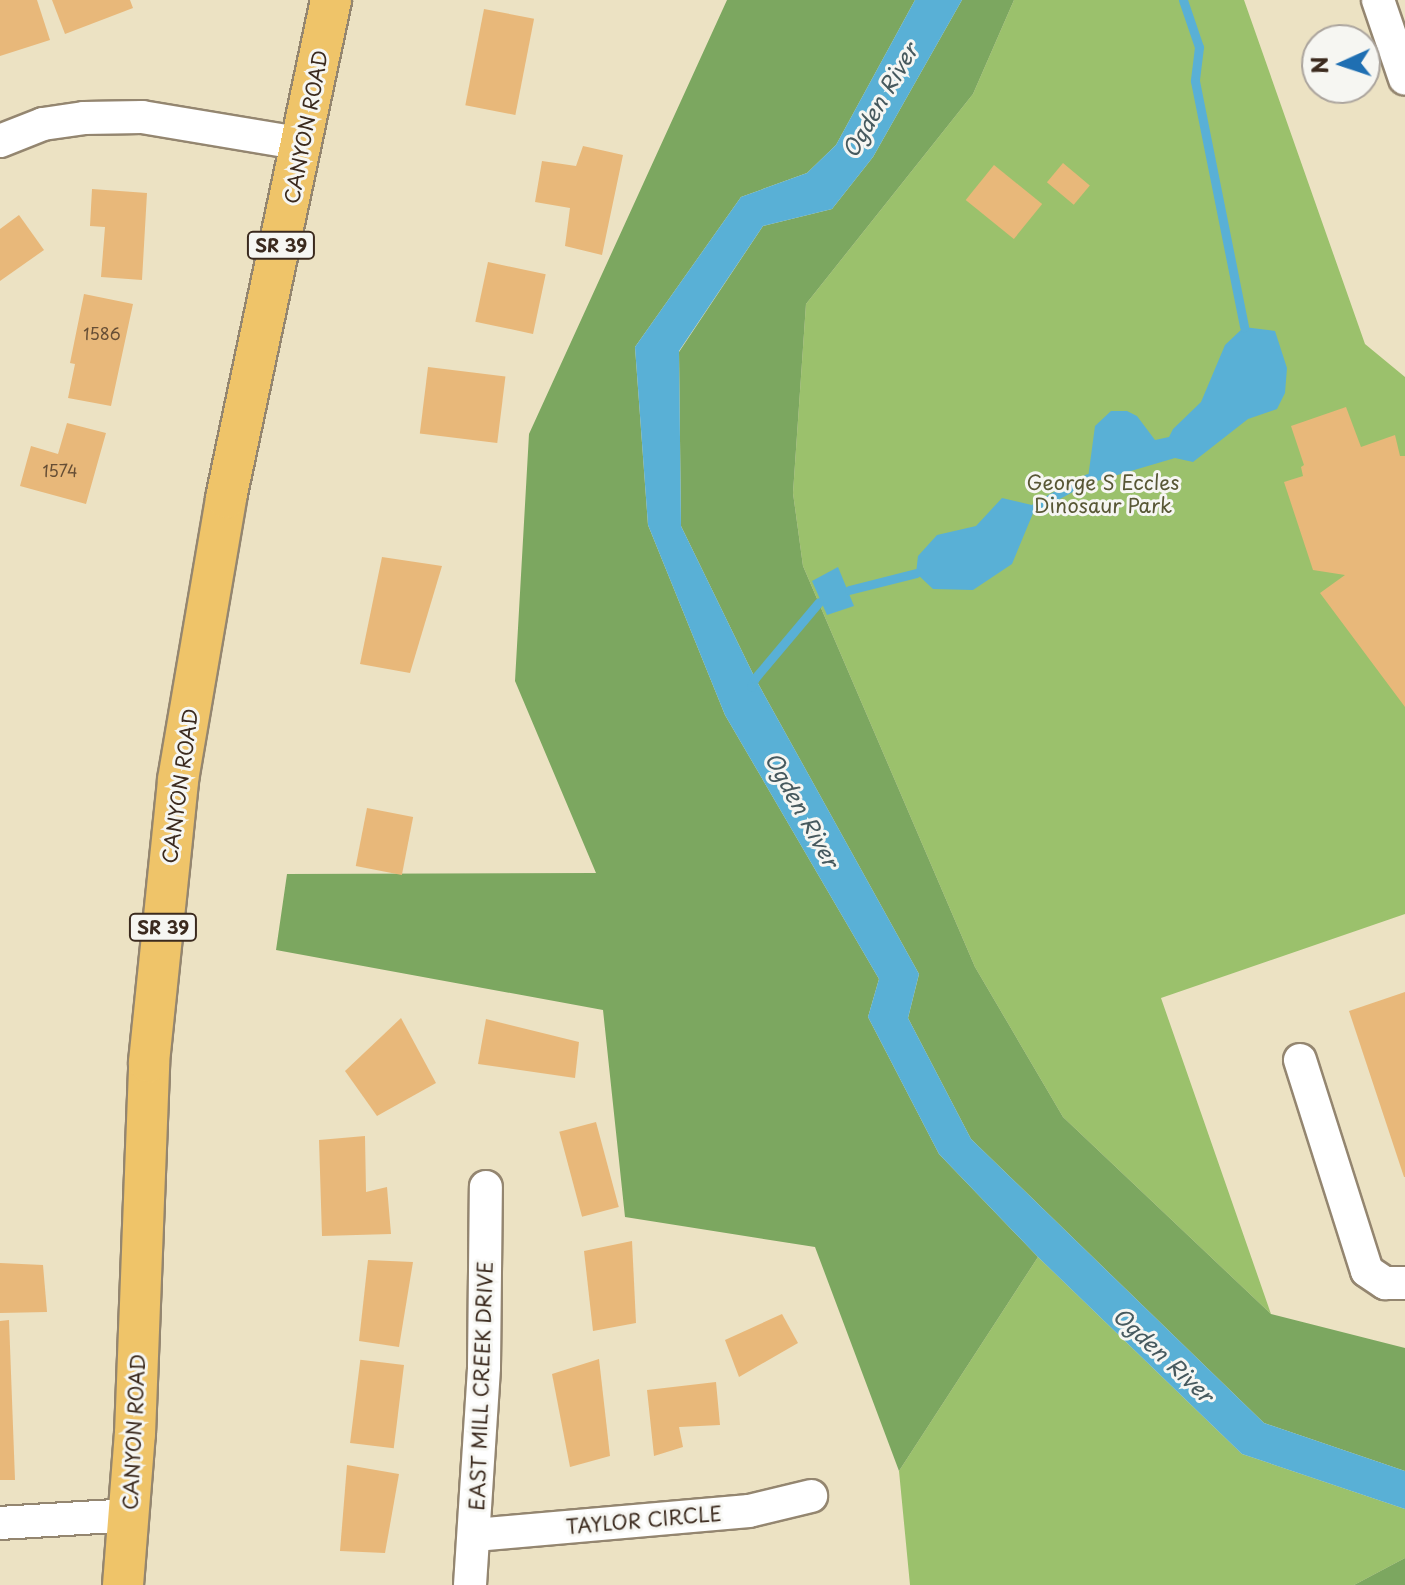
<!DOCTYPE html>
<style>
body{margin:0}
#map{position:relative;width:1405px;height:1585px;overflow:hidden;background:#ece2c3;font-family:"Playpen Sans",sans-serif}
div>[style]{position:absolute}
.green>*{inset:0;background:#9bc16c}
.forest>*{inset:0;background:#7ca760}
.water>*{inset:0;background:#59b0d6}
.stream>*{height:9px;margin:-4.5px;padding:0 4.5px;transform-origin:4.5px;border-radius:4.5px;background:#59b0d6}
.building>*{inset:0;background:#e8b87a;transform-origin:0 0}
.roads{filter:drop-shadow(2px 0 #948670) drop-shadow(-2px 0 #948670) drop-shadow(0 2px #948670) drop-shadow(0 -2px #948670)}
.minor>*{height:32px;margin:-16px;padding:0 16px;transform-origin:16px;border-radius:16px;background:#fff}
.major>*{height:40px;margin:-20px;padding:0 20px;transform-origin:20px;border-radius:20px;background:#efc469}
span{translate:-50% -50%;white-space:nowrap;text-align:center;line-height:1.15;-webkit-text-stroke:6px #f6f6f2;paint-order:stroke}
.number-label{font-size:16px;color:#664e35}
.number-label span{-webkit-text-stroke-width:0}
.shield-label span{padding:2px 6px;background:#f6f6f2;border:2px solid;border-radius:6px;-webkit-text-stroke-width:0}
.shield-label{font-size:18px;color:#3b2a1e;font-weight:700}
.street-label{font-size:20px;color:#3b2a1e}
.park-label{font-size:20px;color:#585735}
.water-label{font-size:22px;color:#46595e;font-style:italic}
.north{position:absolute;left:1301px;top:24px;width:80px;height:80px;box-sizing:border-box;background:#f6f6f2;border:2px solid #aba49d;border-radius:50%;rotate:267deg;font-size:22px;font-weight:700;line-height:32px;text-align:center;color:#3b2a1e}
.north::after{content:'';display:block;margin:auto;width:28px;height:36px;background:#1f6fb2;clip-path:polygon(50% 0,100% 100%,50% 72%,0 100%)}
</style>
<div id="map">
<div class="green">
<div style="clip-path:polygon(1014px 0,1244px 0,1365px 344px,1405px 377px,1405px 914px,1161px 998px,1271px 1314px,1063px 1117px,975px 967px,803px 566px,793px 493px,806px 304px,973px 94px)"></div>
<div style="clip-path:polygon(1038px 1257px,1242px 1454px,1405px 1509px,1405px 1558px,1354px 1585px,910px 1585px,899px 1471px)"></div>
</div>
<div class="forest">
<div style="clip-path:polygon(727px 0,915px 0,836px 145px,807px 173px,741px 197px,635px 347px,648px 525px,725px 715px,879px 979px,868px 1017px,939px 1154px,1038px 1257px,899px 1471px,815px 1247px,625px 1217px,603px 1010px,276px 950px,287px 874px,596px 873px,515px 681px,529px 434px)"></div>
<div style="clip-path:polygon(962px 0,1014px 0,973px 94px,806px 304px,793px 493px,803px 566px,975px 967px,1063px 1117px,1271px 1314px,1405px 1348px,1405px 1471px,1264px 1423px,971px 1139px,908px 1018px,919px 974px,755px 678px,681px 526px,679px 352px,763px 226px,832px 209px,873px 157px)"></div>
<div style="clip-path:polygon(1405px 1558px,1405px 1585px,1354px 1585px)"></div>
</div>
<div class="water">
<div style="clip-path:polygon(915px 0,962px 0,873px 157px,832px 209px,763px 226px,679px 351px,681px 526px,755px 678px,919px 974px,908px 1018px,971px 1139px,1264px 1423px,1405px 1471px,1405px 1509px,1242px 1454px,1038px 1257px,939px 1154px,868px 1017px,879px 979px,725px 715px,648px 525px,635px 347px,741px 197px,807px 173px,836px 145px)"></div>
<div style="clip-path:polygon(1244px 327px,1275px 331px,1287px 368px,1285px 393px,1277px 409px,1248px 419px,1193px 462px,1175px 458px,1097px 481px,1088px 478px,1095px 426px,1111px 411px,1127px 411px,1137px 416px,1155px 440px,1169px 437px,1173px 429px,1201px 402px,1225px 345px)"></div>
<div style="clip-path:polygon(1002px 498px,1036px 506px,1012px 564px,973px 590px,933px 589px,916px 573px,918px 556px,937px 535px,976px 526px)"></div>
<div style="clip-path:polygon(838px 567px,854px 606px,827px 615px,812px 581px)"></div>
</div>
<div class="stream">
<div style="left:1183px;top:0;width:50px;rotate:71.2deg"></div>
<div style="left:1199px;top:47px;width:34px;rotate:97deg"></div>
<div style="left:1195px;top:81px;width:251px;rotate:78.7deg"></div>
<div style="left:1036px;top:506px;width:59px;rotate:-28.3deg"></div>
<div style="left:849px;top:590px;width:69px;rotate:-14.2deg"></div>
<div style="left:751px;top:687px;width:10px;rotate:-66deg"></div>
<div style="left:755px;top:678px;width:99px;rotate:-49.9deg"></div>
</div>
<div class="building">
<div style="clip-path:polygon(0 0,37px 0,50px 40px,0 56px)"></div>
<div style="clip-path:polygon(52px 0,130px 0,133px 8px,65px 34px)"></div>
<div style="left:484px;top:9px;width:51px;height:98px;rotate:11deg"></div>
<div style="clip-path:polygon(583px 146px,623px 155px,602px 255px,565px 246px,570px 208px,535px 202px,542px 161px,576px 166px)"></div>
<div style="left:1063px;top:163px;width:35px;height:25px;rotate:40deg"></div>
<div style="left:994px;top:165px;width:62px;height:45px;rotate:39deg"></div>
<div style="clip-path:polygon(92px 189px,147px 193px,142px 280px,101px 277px,105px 227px,90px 226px)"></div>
<div style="clip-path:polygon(19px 215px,44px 250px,0 281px,0 229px)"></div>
<div style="left:488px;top:262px;width:59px;height:61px;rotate:12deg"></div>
<div style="clip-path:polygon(84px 294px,133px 304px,111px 406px,68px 398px,75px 364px,70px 363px)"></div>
<div style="left:428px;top:367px;width:78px;height:67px;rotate:7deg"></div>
<div style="clip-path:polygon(1346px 407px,1361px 447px,1395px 435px,1400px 456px,1405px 456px,1405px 707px,1320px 593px,1345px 575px,1313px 570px,1284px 482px,1303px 476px,1301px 467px,1304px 465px,1291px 426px)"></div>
<div style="clip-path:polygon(67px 423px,106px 433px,86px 504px,20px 486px,31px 446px,58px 454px)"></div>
<div style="clip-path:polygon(382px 557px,442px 566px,410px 673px,360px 664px)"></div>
<div style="left:367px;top:808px;width:47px;height:59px;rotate:11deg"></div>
<div style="clip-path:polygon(1405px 992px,1405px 1177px,1404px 1177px,1349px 1011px)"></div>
<div style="clip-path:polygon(401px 1018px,436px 1083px,377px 1116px,345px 1071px)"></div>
<div style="clip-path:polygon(486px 1019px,579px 1042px,575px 1078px,478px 1064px)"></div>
<div style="left:596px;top:1122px;width:88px;height:38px;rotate:75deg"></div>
<div style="clip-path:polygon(365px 1136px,366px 1192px,387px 1187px,391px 1234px,322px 1236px,319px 1140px)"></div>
<div style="clip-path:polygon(632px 1241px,636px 1323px,593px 1331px,584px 1251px)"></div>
<div style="clip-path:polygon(368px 1260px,413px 1262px,399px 1347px,359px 1341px)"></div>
<div style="clip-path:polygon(0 1263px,43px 1265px,47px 1312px,0 1313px)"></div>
<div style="clip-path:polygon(782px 1314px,798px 1343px,739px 1377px,725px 1340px)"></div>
<div style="clip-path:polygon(9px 1320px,15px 1480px,0 1480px,0 1321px)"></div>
<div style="clip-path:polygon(599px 1359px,610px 1456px,570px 1467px,552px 1374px)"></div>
<div style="left:404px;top:1365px;width:84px;height:44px;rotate:97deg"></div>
<div style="clip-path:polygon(716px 1382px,720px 1425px,679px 1427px,683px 1447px,654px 1456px,647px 1390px)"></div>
<div style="clip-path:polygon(347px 1465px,399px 1474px,385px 1553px,340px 1551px)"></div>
</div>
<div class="roads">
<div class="minor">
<div style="left:1378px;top:0;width:83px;rotate:71.1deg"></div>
<div style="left:0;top:141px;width:46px;rotate:-21.6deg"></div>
<div style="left:43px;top:124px;width:41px;rotate:-8.3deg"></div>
<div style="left:84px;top:118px;width:58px;rotate:-1deg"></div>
<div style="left:142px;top:117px;width:163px;rotate:9.5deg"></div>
<div style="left:1300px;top:1060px;width:221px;rotate:72.4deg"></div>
<div style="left:1367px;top:1271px;width:22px;rotate:34deg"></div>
<div style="left:1385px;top:1283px;width:20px"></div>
<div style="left:0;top:1523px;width:130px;rotate:-3.5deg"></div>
<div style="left:475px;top:1535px;width:275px;rotate:-5deg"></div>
<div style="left:749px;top:1511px;width:64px;rotate:-13.6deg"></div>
<div style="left:470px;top:1585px;width:218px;rotate:-86.3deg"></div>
<div style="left:484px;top:1367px;width:180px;rotate:-89.4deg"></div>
</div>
<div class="major">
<div style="left:123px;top:1585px;width:151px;rotate:-85.5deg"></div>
<div style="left:135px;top:1434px;width:372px;rotate:-87.8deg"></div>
<div style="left:149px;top:1062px;width:283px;rotate:-84.1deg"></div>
<div style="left:178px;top:780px;width:286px;rotate:-80.3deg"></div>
<div style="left:226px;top:498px;width:509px;rotate:-78.09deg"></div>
</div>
</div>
<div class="number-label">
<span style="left:102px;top:333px">1586</span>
<span style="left:60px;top:470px">1574</span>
</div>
<div class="shield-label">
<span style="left:281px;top:245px">SR 39</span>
<span style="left:163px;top:927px">SR 39</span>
</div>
<div class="street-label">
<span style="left:306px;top:127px;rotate:-79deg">CANYON ROAD</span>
<span style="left:180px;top:786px;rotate:-82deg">CANYON ROAD</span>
<span style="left:481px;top:1386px;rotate:-88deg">EAST MILL CREEK DRIVE</span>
<span style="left:134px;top:1432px;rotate:-87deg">CANYON ROAD</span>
<span style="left:644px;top:1520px;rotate:-5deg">TAYLOR CIRCLE</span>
</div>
<div class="park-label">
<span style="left:1103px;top:494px">George S Eccles<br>Dinosaur Park</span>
</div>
<div class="water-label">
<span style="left:879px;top:100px;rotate:-60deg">Ogden River</span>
<span style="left:803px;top:809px;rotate:61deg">Ogden River</span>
<span style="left:1164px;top:1354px;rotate:43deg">Ogden River</span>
</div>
<div class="north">N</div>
</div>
